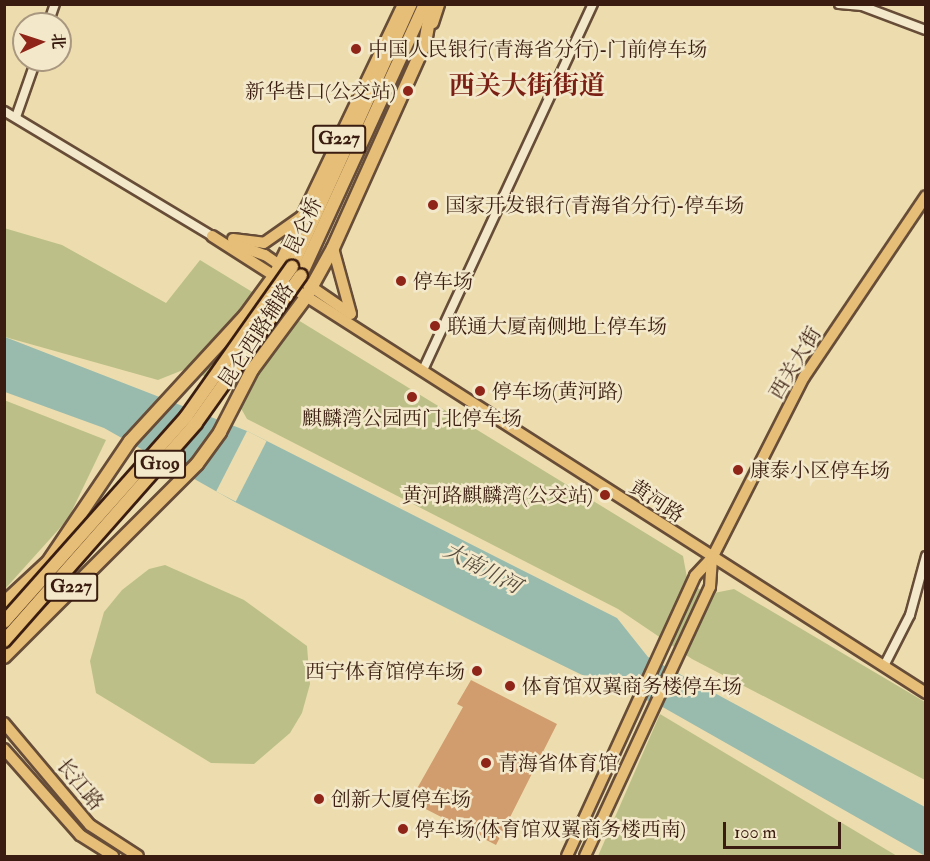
<!DOCTYPE html>
<meta charset="utf-8">
<style>
body{margin:0}
#map{position:relative;width:930px;height:861px;overflow:hidden;background:#edddae;font-family:"IM FELL Double Pica","Noto Serif SC",serif}
div>[style]{position:absolute}
.green>*{inset:0;background:#bcc088}
.water>*{inset:0;background:#99bbae}
.pier>*{inset:0;background:#edddae;transform-origin:0 0}
.building>*{inset:0;background:#d19d6f}
.roads{filter:drop-shadow(2px 0 #674d38) drop-shadow(-2px 0 #674d38) drop-shadow(0 2px #674d38) drop-shadow(0 -2px #674d38)}
.minor>*{height:8px;margin:-4px;padding:0 4px;transform-origin:4px;border-radius:4px;background:#f3e9ca}
.major>*{height:10px;margin:-5px;padding:0 5px;transform-origin:5px;border-radius:5px;background:#e6be77}
.highway>*{height:12px;margin:-6px;padding:0 6px;transform-origin:6px;border-radius:6px;background:#e6be77}
.bridges{filter:drop-shadow(2px 0 #3a1d10) drop-shadow(-2px 0 #3a1d10) drop-shadow(0 2px #3a1d10) drop-shadow(0 -2px #3a1d10)}
.highway-bridge>*{height:12px;margin:-6px;padding:0 6px;transform-origin:6px;border-radius:6px;background:#e6be77}
.dots>*{width:16px;height:16px;translate:-50% -50%;box-sizing:border-box;border:3px solid #f3e9ca;border-radius:50%}
span{translate:-50% -50%;white-space:nowrap;text-align:center;line-height:1.15;-webkit-text-stroke:5px #f3e9ca;paint-order:stroke}
.shield-label span{padding:2px 4px;background:#f3e9ca;border:2px solid;border-radius:4px;-webkit-text-stroke-width:0}
.shield-label{font-size:18px;color:#3a1d10;font-weight:700}
.poi-label{font-size:20px;color:#3a1d10}
.left{translate:0 -50%;text-align:left}
.right{translate:-100% -50%;text-align:right}
.street-label{font-size:20px;color:#3a1d10}
.water-label{font-size:21px;color:#564c3f;font-style:italic}
.district-label{font-size:26px;color:#7a1f14;font-weight:700}
.frame{position:absolute;inset:0;border:6px solid #3a1d10;pointer-events:none}
.north{position:absolute;left:12px;top:12px;width:60px;height:60px;box-sizing:border-box;background:#f3e9ca;border:2px solid #a99780;border-radius:50%;rotate:87deg;font-size:16px;font-weight:700;line-height:24px;text-align:center;color:#3a1d10}
.north::after{content:'';display:block;margin:auto;width:21px;height:27px;background:#8f2418;clip-path:polygon(50% 0,100% 100%,50% 72%,0 100%)}
.scale{position:absolute;left:723px;top:822px;width:118px;height:27px;box-sizing:border-box;border:3px solid #3a1d10;border-top:0;padding-left:8px;font-size:18px;line-height:21px;white-space:nowrap;color:#3a1d10;-webkit-text-stroke:4px #f3e9ca;paint-order:stroke}
</style>
<div id="map">
<div class="green">
<div style="clip-path:polygon(4px 228px,62px 245px,166px 303px,200px 260px,683px 556px,688px 583px,709px 594px,734px 589px,925px 702px,925px 780px,692px 659px,618px 609px,247px 419px,230px 389px,188px 368px,158px 380px,5px 337px)"></div>
<div style="clip-path:polygon(4px 400px,106px 440px,68px 519px,5px 589px)"></div>
<div style="clip-path:polygon(165px 565px,244px 600px,307px 646px,310px 684px,302px 713px,290px 733px,254px 764px,211px 763px,96px 693px,90px 661px,104px 612px,122px 590px,149px 569px)"></div>
<div style="clip-path:polygon(660px 714px,897px 856px,598px 856px)"></div>
</div>
<div class="water">
<div style="clip-path:polygon(5px 337px,247px 431px,617px 618px,648px 657px,925px 807px,925px 856px,659px 705px,580px 674px,468px 619px,235px 502px,104px 428px,5px 392px)"></div>
</div>
<div class="pier">
<div style="left:247px;top:431px;width:22px;height:68px;rotate:27deg"></div>
</div>
<div class="building">
<div style="clip-path:polygon(471px 680px,557px 724px,496px 845px,410px 801px,463px 707px,457px 704px)"></div>
</div>
<div class="roads">
<div class="minor">
<div style="left:839px;top:4px;width:23px;rotate:5deg"></div>
<div style="left:862px;top:6px;width:68px;rotate:20.6deg"></div>
<div style="left:48px;top:24px;width:21px;rotate:-71deg"></div>
<div style="left:4px;top:111px;width:243px;rotate:31deg"></div>
<div style="left:16px;top:117px;width:60px;rotate:-70.7deg"></div>
<div style="left:423px;top:370px;width:404px;rotate:-65.1deg"></div>
<div style="left:884px;top:666px;width:57px;rotate:-63deg"></div>
<div style="left:910px;top:615px;width:61px;rotate:-74.8deg"></div>
</div>
<div class="major">
<div style="left:433px;top:23px;width:20px;rotate:-72deg"></div>
<div style="left:212px;top:236px;width:848px;rotate:32.62deg"></div>
<div style="left:233px;top:239px;width:31px;rotate:7deg"></div>
<div style="left:264px;top:243px;width:45px;rotate:-35.1deg"></div>
<div style="left:234px;top:244px;width:33px;rotate:20deg"></div>
<div style="left:265px;top:255px;width:104px;rotate:34.5deg"></div>
<div style="left:333px;top:248px;width:68px;rotate:74.7deg"></div>
<div style="left:4px;top:723px;width:133px;rotate:49.9deg"></div>
<div style="left:90px;top:825px;width:57px;rotate:32.9deg"></div>
<div style="left:4px;top:749px;width:115px;rotate:48.5deg"></div>
<div style="left:80px;top:835px;width:39px;rotate:32deg"></div>
<div style="left:567px;top:856px;width:308px;rotate:-65.4deg"></div>
<div style="left:695px;top:576px;width:25px;rotate:-47deg"></div>
<div style="left:712px;top:558px;width:203px;rotate:-63.1deg"></div>
<div style="left:804px;top:377px;width:218px;rotate:-56deg"></div>
<div style="left:585px;top:856px;width:297px;rotate:-65.1deg"></div>
<div style="left:710px;top:587px;width:29px;rotate:-86deg"></div>
</div>
<div class="highway">
<div style="left:292px;top:267px;width:289px;rotate:-65.7deg"></div>
<div style="left:301px;top:275px;width:298px;rotate:-65.4deg"></div>
<div style="left:4px;top:603px;width:60px;rotate:-43deg"></div>
<div style="left:48px;top:562px;width:146px;rotate:-55.9deg"></div>
<div style="left:130px;top:441px;width:170px;rotate:-47.4deg"></div>
<div style="left:245px;top:316px;width:51px;rotate:-53.8deg"></div>
<div style="left:275px;top:275px;width:300px;rotate:-64.5deg"></div>
<div style="left:4px;top:657px;width:273px;rotate:-45deg"></div>
<div style="left:197px;top:464px;width:39px;rotate:-54deg"></div>
<div style="left:220px;top:432px;width:70px;rotate:-62.7deg"></div>
<div style="left:252px;top:370px;width:91px;rotate:-53.5deg"></div>
<div style="left:306px;top:297px;width:56px;rotate:-61.1deg"></div>
<div style="left:333px;top:248px;width:225px;rotate:-65.8deg"></div>
<div style="left:425px;top:43px;width:40px;rotate:-80deg"></div>
</div>
</div>
<div class="bridges">
<div class="highway-bridge">
<div style="left:4px;top:622px;width:274px;rotate:-48.4deg"></div>
<div style="left:186px;top:417px;width:184px;rotate:-54.8deg"></div>
<div style="left:4px;top:641px;width:290px;rotate:-48.6deg"></div>
<div style="left:196px;top:423px;width:181px;rotate:-54.6deg"></div>
</div>
</div>
<div class="dots">
<div style="left:356px;top:49px;background:#8f2418"></div>
<div style="left:408px;top:91px;background:#8f2418"></div>
<div style="left:433px;top:205px;background:#8f2418"></div>
<div style="left:401px;top:281px;background:#8f2418"></div>
<div style="left:435px;top:326px;background:#8f2418"></div>
<div style="left:480px;top:391px;background:#8f2418"></div>
<div style="left:412px;top:397px;background:#8f2418"></div>
<div style="left:738px;top:470px;background:#8f2418"></div>
<div style="left:605px;top:495px;background:#8f2418"></div>
<div style="left:477px;top:671px;background:#8f2418"></div>
<div style="left:510px;top:686px;background:#8f2418"></div>
<div style="left:486px;top:763px;background:#8f2418"></div>
<div style="left:319px;top:799px;background:#8f2418"></div>
<div style="left:403px;top:829px;background:#8f2418"></div>
</div>
<div class="shield-label">
<span style="left:339px;top:139px">G227</span>
<span style="left:160px;top:464px">G109</span>
<span style="left:71px;top:587px">G227</span>
</div>
<div class="poi-label">
<span class="left" style="left:368px;top:49px">中国人民银行(青海省分行)-门前停车场</span>
<span class="right" style="left:396px;top:91px">新华巷口(公交站)</span>
<span class="left" style="left:445px;top:205px">国家开发银行(青海省分行)-停车场</span>
<span class="left" style="left:413px;top:281px">停车场</span>
<span class="left" style="left:447px;top:326px">联通大厦南侧地上停车场</span>
<span class="left" style="left:492px;top:391px">停车场(黄河路)</span>
<span style="left:412px;top:418px">麒麟湾公园西门北停车场</span>
<span class="left" style="left:750px;top:470px">康泰小区停车场</span>
<span class="right" style="left:593px;top:495px">黄河路麒麟湾(公交站)</span>
<span class="right" style="left:465px;top:671px">西宁体育馆停车场</span>
<span class="left" style="left:522px;top:686px">体育馆双翼商务楼停车场</span>
<span class="left" style="left:498px;top:763px">青海省体育馆</span>
<span class="left" style="left:331px;top:799px">创新大厦停车场</span>
<span class="left" style="left:415px;top:829px">停车场(体育馆双翼商务楼西南)</span>
</div>
<div class="street-label">
<span style="left:303px;top:226px;rotate:-64deg">昆仑桥</span>
<span style="left:256px;top:335px;rotate:-57deg">昆仑西路辅路</span>
<span style="left:795px;top:363px;rotate:-59deg">西关大街</span>
<span style="left:657px;top:501px;rotate:33deg">黄河路</span>
<span style="left:80px;top:784px;rotate:50deg">长江路</span>
</div>
<div class="water-label">
<span style="left:482px;top:569px;rotate:28deg">大南川河</span>
</div>
<div class="district-label">
<span style="left:527px;top:87px">西关大街街道</span>
</div>
<div class="frame"></div>
<div class="north">北</div>
<div class="scale">100 m</div>
</div>
